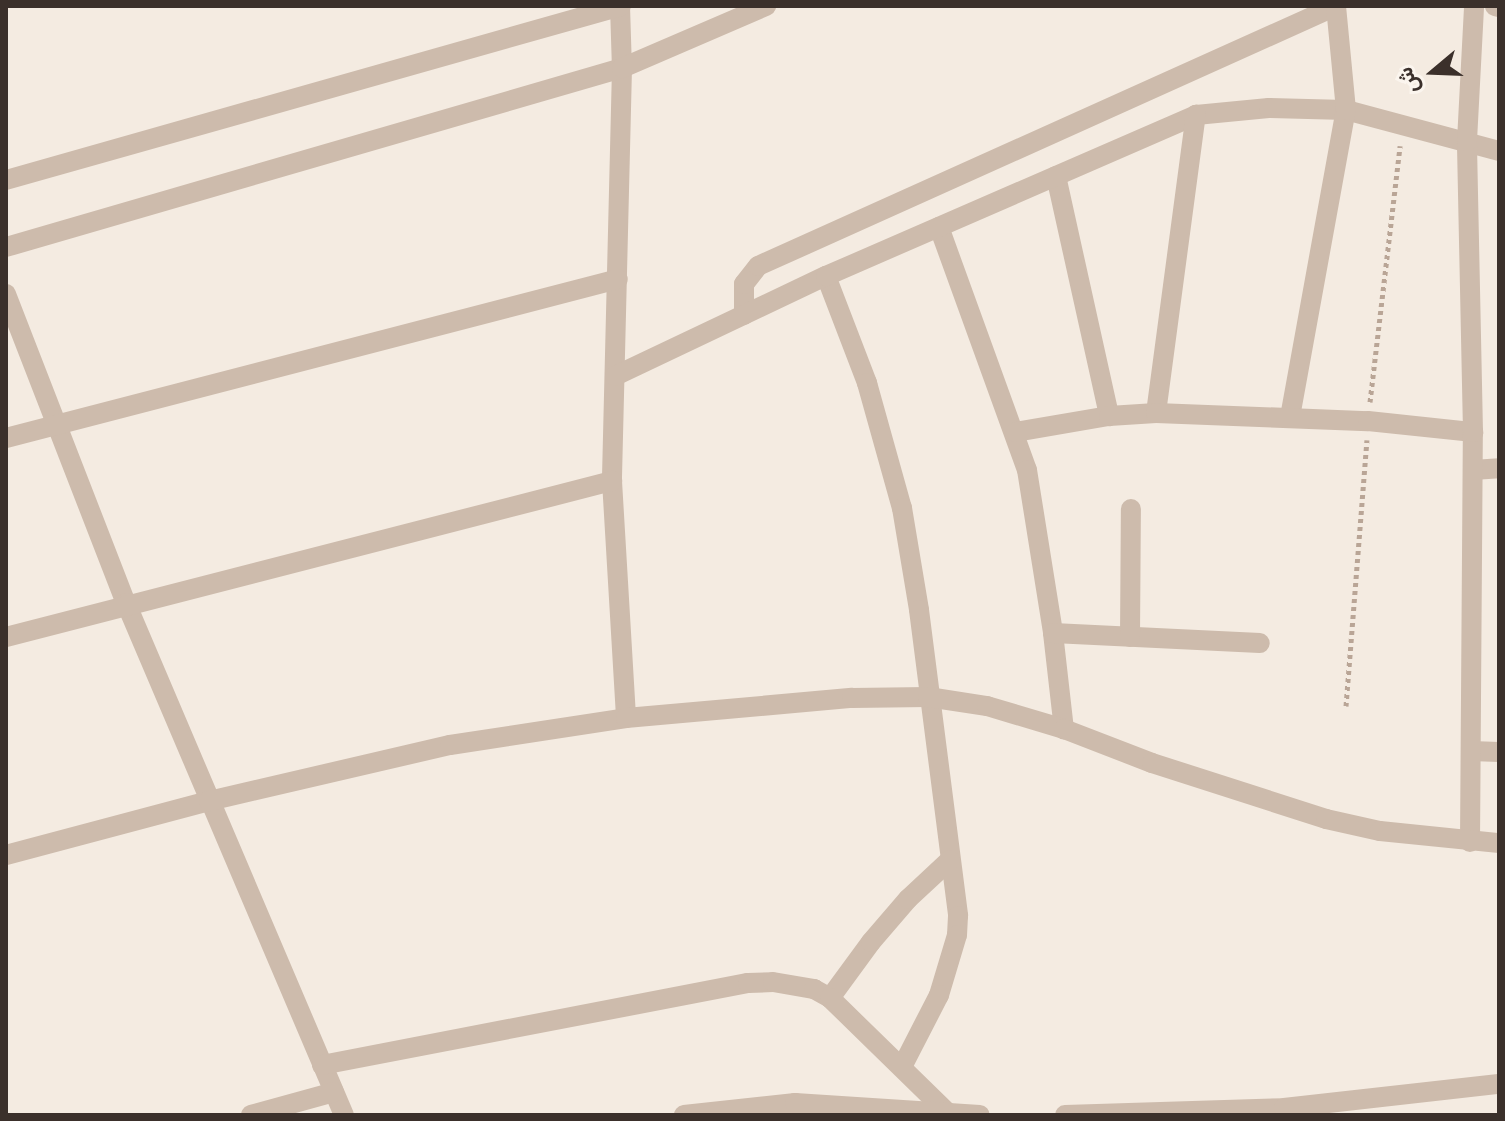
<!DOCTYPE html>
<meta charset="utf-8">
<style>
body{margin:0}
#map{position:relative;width:1505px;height:1121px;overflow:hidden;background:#f4ebe1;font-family:Overpass,Vazirmatn,sans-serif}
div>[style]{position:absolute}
.path>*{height:5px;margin-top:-2.5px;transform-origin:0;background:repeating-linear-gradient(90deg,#b9a596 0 4px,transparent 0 8px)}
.minor>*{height:20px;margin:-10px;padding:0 10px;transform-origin:10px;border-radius:10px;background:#cdbbac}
span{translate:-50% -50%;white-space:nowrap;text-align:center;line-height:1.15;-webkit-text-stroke:8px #fbf5ee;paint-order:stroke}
.frame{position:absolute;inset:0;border:8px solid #3b302b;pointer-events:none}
.north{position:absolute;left:1393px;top:32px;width:80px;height:80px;-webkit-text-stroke:6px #fbf5ee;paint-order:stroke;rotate:251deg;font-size:22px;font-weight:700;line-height:32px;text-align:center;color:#3b302b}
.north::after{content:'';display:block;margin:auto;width:28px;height:36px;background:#3b302b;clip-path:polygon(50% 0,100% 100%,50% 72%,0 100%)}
</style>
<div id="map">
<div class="path">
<div style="left:1370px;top:402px;width:258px;rotate:-83.3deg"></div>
<div style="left:1346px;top:706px;width:267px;rotate:-85.5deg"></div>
</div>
<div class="minor">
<div style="left:620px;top:6px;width:62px;rotate:88.2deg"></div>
<div style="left:622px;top:68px;width:413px;rotate:91.4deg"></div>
<div style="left:612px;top:481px;width:237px;rotate:86.6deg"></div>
<div style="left:1495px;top:6px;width:4px;rotate:14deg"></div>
<div style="left:1056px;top:176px;width:246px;rotate:77.5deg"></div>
<div style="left:6px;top:180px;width:639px;rotate:-15.8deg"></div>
<div style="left:939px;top:227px;width:258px;rotate:70.1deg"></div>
<div style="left:1027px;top:470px;width:165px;rotate:80.9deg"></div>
<div style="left:1053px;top:633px;width:97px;rotate:83.5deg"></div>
<div style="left:6px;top:247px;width:641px;rotate:-16.2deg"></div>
<div style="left:622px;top:68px;width:157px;rotate:-23.3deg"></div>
<div style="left:826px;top:276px;width:115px;rotate:69deg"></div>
<div style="left:867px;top:383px;width:130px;rotate:74.4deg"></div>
<div style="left:902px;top:508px;width:103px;rotate:80.5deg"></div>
<div style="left:919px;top:610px;width:308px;rotate:82.7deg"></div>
<div style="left:958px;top:916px;width:19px;rotate:93deg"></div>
<div style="left:957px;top:935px;width:63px;rotate:106.7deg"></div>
<div style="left:939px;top:995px;width:79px;rotate:117.2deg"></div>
<div style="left:6px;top:294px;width:331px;rotate:68.8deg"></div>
<div style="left:126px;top:603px;width:556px;rotate:66.94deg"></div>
<div style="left:744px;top:315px;width:31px;rotate:-90deg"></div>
<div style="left:744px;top:284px;width:23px;rotate:-52deg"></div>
<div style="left:758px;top:266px;width:634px;rotate:-24.22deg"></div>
<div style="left:615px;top:376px;width:233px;rotate:-25.4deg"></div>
<div style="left:826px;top:276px;width:404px;rotate:-23.5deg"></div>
<div style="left:1196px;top:115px;width:73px;rotate:-5.5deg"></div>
<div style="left:1269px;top:108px;width:77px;rotate:1.5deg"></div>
<div style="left:1346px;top:110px;width:158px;rotate:15deg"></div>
<div style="left:1156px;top:413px;width:301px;rotate:-82.4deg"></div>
<div style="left:1290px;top:417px;width:312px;rotate:-79.7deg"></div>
<div style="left:1346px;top:110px;width:104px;rotate:-95.5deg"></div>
<div style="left:1016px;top:432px;width:94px;rotate:-9.8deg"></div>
<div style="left:1109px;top:416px;width:47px;rotate:-3.7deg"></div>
<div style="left:1156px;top:413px;width:212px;rotate:2.2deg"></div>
<div style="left:1368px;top:421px;width:106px;rotate:6deg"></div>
<div style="left:6px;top:438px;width:632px;rotate:-14.56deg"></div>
<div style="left:1473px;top:470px;width:26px;rotate:-4deg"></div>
<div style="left:1053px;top:633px;width:207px;rotate:2.8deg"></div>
<div style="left:6px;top:637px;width:626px;rotate:-14.44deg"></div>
<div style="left:1130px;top:637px;width:128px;rotate:-89.6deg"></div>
<div style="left:1471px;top:751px;width:28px;rotate:2deg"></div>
<div style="left:1470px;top:842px;width:410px;rotate:-89.6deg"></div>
<div style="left:1473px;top:432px;width:291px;rotate:-91.2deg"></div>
<div style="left:1467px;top:141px;width:135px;rotate:-87deg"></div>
<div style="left:6px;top:855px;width:210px;rotate:-14.9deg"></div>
<div style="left:209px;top:801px;width:247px;rotate:-13.1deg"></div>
<div style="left:450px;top:745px;width:178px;rotate:-8.7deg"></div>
<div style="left:626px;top:718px;width:227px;rotate:-5.1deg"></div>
<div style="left:852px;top:698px;width:76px;rotate:-0.8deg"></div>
<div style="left:928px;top:697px;width:60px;rotate:8.7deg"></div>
<div style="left:987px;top:706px;width:80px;rotate:16.6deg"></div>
<div style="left:1064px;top:729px;width:94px;rotate:21.1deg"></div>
<div style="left:1152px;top:763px;width:183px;rotate:17.8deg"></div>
<div style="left:1326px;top:819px;width:55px;rotate:12.5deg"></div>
<div style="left:1380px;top:831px;width:120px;rotate:5.8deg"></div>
<div style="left:830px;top:998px;width:69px;rotate:-53.8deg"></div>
<div style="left:871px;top:942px;width:57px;rotate:-49.3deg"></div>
<div style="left:908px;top:899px;width:57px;rotate:-42.9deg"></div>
<div style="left:322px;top:1065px;width:434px;rotate:-10.9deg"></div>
<div style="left:748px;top:983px;width:25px;rotate:-2deg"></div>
<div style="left:773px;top:982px;width:42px;rotate:9.7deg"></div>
<div style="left:814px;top:989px;width:18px;rotate:29deg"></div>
<div style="left:830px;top:998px;width:165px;rotate:44.3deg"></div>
<div style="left:251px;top:1115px;width:86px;rotate:-15.5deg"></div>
<div style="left:684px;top:1115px;width:112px;rotate:-6.2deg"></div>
<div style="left:795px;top:1103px;width:185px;rotate:3.7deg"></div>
<div style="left:1065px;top:1115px;width:219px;rotate:-1.8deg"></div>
<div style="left:1284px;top:1108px;width:216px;rotate:-6.4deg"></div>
</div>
<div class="frame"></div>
<div class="north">ش</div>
</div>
